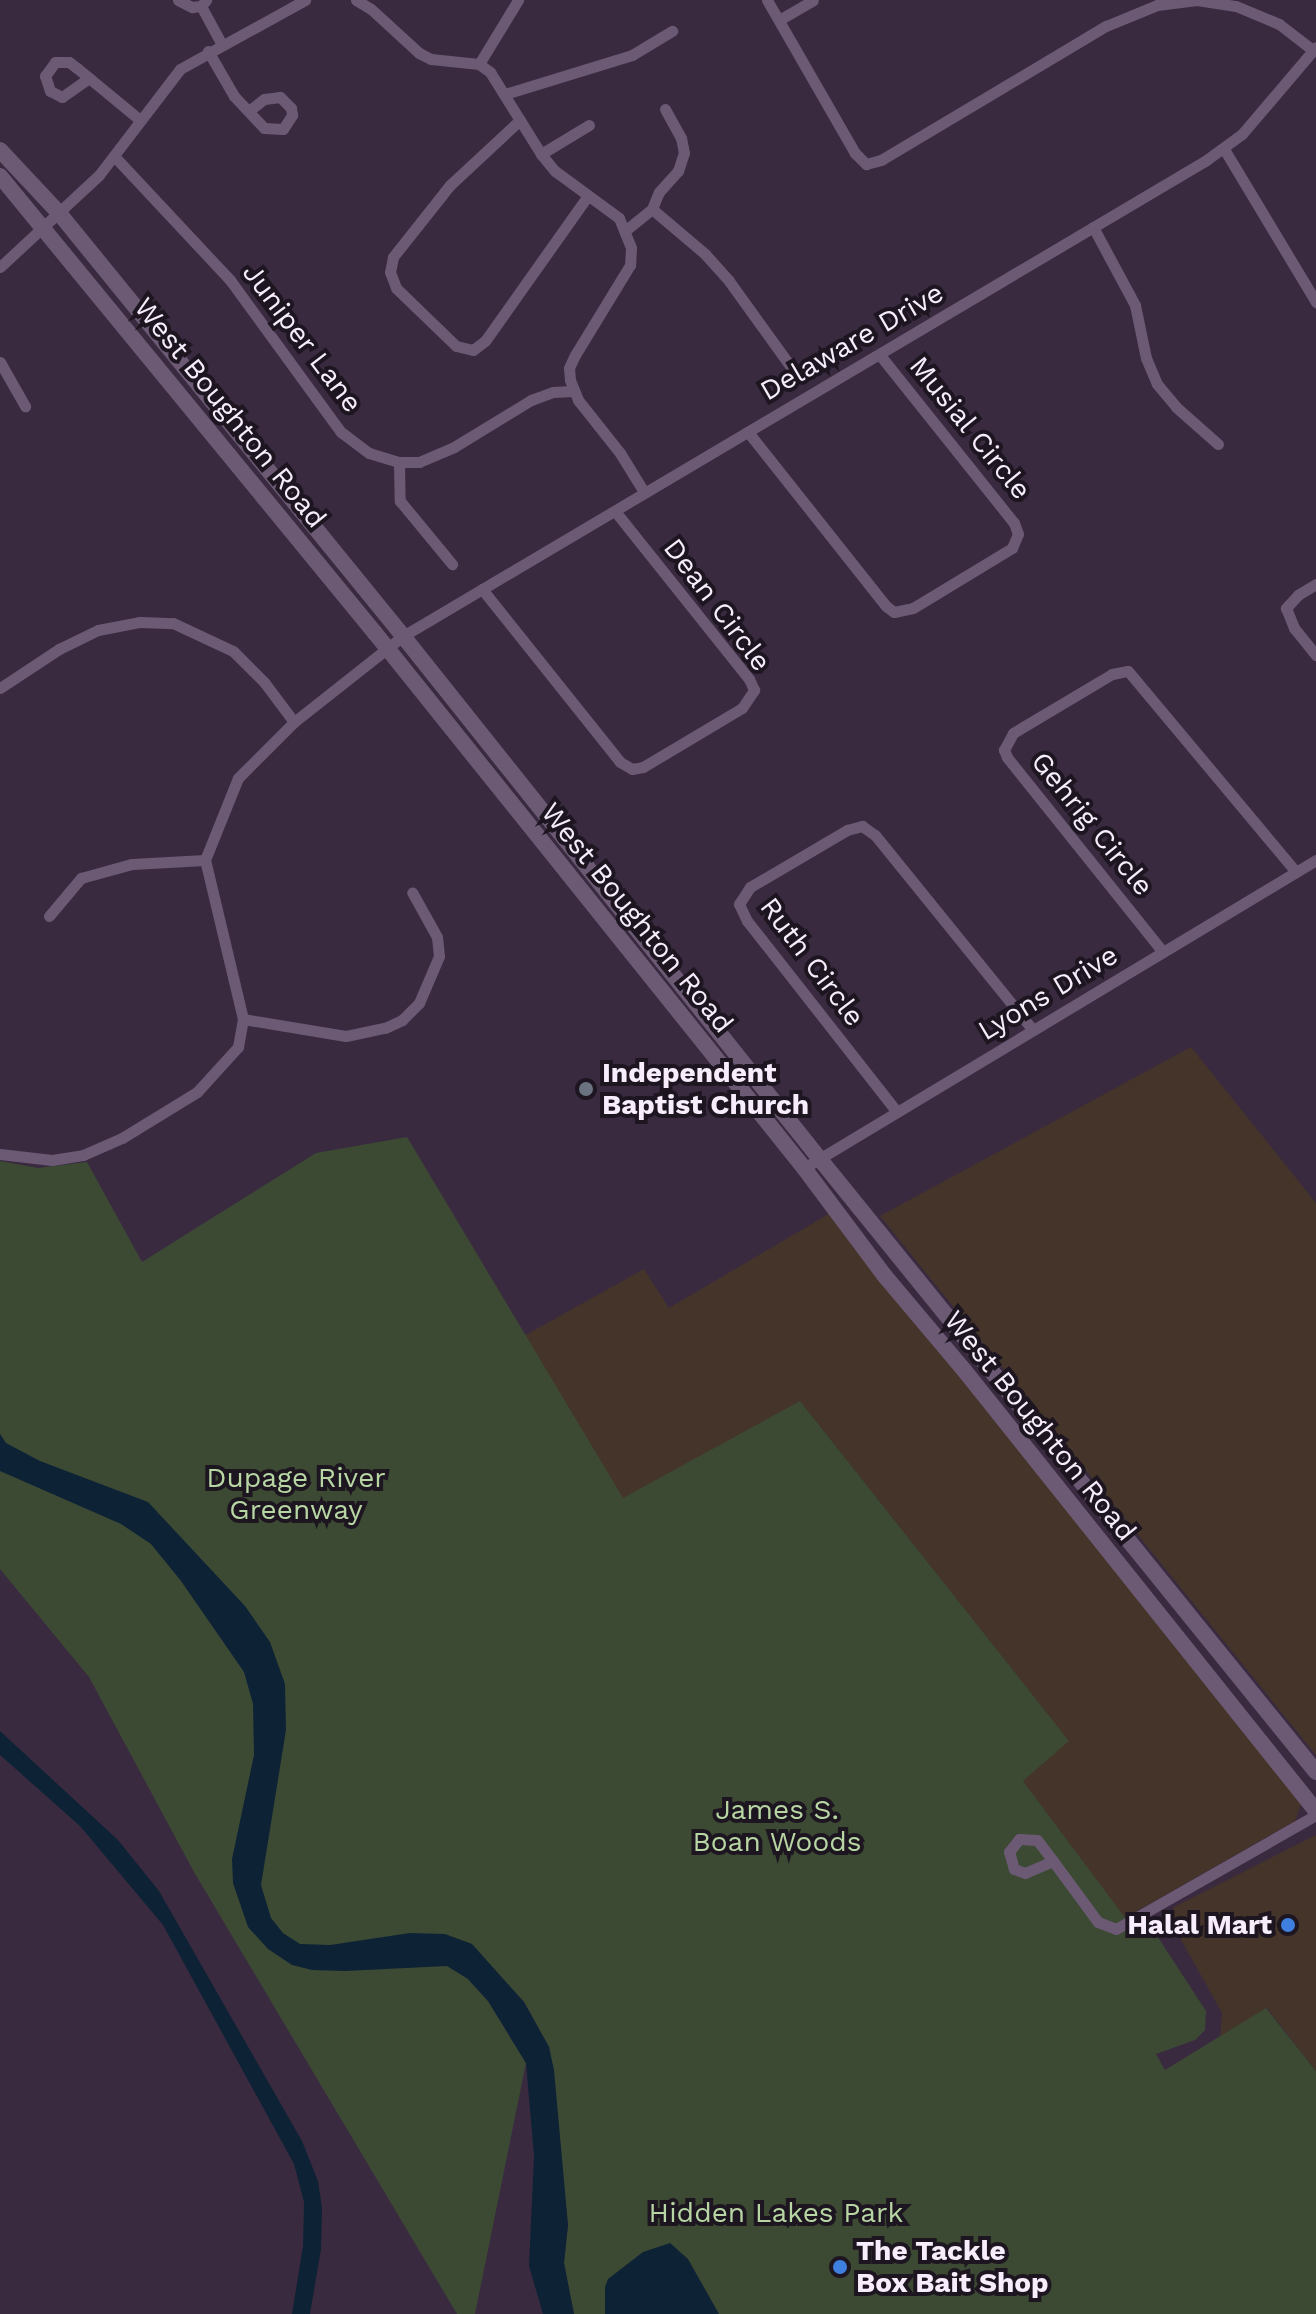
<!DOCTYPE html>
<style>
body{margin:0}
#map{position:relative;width:1316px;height:2314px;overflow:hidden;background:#392a40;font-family:"Work Sans",sans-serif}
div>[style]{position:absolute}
.commercial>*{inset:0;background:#453429}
.green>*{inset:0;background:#3c4a34}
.water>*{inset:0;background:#0e2236}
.street>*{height:11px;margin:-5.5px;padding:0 5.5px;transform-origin:5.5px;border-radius:5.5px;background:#6c5a74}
.secondary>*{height:16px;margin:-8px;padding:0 8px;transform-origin:8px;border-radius:8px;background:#6c5a74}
.dots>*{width:22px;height:22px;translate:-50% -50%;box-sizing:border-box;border:4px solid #1d1620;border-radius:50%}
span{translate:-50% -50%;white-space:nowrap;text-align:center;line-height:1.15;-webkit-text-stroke:8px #1d1620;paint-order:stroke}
.street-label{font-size:28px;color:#f7edfc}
.poi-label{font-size:28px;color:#f7edfc;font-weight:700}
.left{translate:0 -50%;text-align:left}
.right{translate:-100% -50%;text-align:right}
.park-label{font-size:28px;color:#b7d6a3}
</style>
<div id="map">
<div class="commercial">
<div style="clip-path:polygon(1191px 1047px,1316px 1203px,1316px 1755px,880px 1216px)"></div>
<div style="clip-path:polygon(832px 1212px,1296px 1794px,1301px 1805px,1295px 1821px,1125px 1918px,1023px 1781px,1068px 1740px,800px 1401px,623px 1499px,524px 1336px,644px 1269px,669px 1308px)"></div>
<div style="clip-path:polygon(1316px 1835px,1316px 2071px,1267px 2008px,1220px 2037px,1222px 2013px,1170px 1920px,1174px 1907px)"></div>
</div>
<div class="green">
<div style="clip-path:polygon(407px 1137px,623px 1498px,800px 1401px,1069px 1741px,1023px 1781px,1135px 1931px,1150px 1925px,1206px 2011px,1205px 2030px,1195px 2040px,1156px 2054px,1165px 2070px,1266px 2008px,1316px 2071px,1316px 2314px,574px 2314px,564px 2263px,568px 2225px,549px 2047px,524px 2002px,472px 1945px,468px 1979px,488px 2001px,526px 2063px,475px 2314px,457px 2314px,194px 1872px,89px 1677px,0 1569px,0 1161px,38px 1168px,87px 1162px,142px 1262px,316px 1153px)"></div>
</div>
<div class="water">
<div style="clip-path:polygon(0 1434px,6px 1443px,40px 1461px,148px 1502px,245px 1606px,270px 1642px,285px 1684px,286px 1730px,261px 1885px,271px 1918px,283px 1933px,300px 1944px,330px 1945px,410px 1933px,445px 1934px,472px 1944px,524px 2002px,549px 2047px,554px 2070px,568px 2225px,564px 2263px,574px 2314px,543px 2314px,529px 2266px,534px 2156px,526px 2063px,488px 2001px,468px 1979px,447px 1966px,345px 1971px,312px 1970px,292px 1965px,268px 1949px,248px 1927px,233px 1883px,232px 1859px,254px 1755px,253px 1704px,244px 1672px,181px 1581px,151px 1544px,121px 1524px,0 1471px)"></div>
<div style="clip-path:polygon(0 1731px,118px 1840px,159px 1891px,302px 2141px,318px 2181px,322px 2208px,321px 2249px,310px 2314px,292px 2314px,303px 2246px,304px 2202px,294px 2164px,163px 1925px,80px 1826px,0 1755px)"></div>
<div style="clip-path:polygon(670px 2243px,688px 2259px,719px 2314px,605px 2314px,605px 2287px,608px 2279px,643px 2252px)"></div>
</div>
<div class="street">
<div style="left:178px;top:0;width:16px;rotate:27deg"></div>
<div style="left:192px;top:7px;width:9px;rotate:-6deg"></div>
<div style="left:201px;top:6px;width:8px;rotate:-50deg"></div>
<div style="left:356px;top:0;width:17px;rotate:31deg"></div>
<div style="left:371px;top:9px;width:65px;rotate:42.5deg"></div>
<div style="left:419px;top:53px;width:13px;rotate:27deg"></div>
<div style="left:431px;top:59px;width:48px;rotate:5.9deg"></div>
<div style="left:479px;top:64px;width:14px;rotate:36deg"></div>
<div style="left:490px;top:72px;width:97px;rotate:58.1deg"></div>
<div style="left:541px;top:154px;width:22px;rotate:51deg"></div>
<div style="left:555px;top:171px;width:79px;rotate:36.3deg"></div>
<div style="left:619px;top:218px;width:32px;rotate:68deg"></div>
<div style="left:631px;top:248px;width:17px;rotate:93deg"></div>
<div style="left:630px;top:265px;width:105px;rotate:121.4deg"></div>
<div style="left:575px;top:355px;width:14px;rotate:115deg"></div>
<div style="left:569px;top:368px;width:12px;rotate:85deg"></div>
<div style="left:570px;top:380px;width:22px;rotate:68deg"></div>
<div style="left:578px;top:400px;width:68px;rotate:51.6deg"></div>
<div style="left:620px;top:453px;width:46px;rotate:58.4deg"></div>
<div style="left:767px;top:0;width:177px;rotate:60.1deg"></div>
<div style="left:855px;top:153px;width:16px;rotate:45deg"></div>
<div style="left:866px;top:164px;width:16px;rotate:-15deg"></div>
<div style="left:881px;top:160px;width:262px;rotate:-30.8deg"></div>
<div style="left:1106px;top:26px;width:55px;rotate:-22.4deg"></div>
<div style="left:1157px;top:5px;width:40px;rotate:-7.1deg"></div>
<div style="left:1197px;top:0;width:39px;rotate:9deg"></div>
<div style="left:1236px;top:6px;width:47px;rotate:22.7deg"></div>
<div style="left:1279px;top:24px;width:44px;rotate:37.6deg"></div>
<div style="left:201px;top:6px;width:42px;rotate:61.6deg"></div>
<div style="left:779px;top:20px;width:39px;rotate:-30deg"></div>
<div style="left:208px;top:51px;width:52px;rotate:60deg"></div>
<div style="left:234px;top:96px;width:44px;rotate:46.8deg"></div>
<div style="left:264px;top:128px;width:19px;rotate:3deg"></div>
<div style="left:283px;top:129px;width:17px;rotate:-57deg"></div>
<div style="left:292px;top:115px;width:7px;rotate:-98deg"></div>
<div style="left:291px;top:108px;width:16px;rotate:-135deg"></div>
<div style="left:280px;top:97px;width:16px;rotate:173deg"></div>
<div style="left:264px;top:99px;width:18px;rotate:142deg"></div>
<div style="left:479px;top:64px;width:75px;rotate:-58.6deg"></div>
<div style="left:89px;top:78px;width:33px;rotate:145deg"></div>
<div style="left:62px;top:97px;width:13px;rotate:-153deg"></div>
<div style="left:50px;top:91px;width:16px;rotate:-108deg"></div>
<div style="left:45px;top:76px;width:17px;rotate:-54deg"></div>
<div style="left:55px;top:62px;width:14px"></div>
<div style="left:69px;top:62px;width:10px;rotate:37deg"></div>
<div style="left:77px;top:68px;width:82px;rotate:39.5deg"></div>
<div style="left:505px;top:94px;width:133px;rotate:-17.1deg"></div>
<div style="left:632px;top:55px;width:47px;rotate:-31deg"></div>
<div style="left:520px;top:120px;width:96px;rotate:137.1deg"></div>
<div style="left:450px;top:185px;width:92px;rotate:128.4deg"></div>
<div style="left:393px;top:257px;width:15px;rotate:101deg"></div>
<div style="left:390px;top:272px;width:17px;rotate:69deg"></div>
<div style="left:396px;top:288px;width:83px;rotate:44deg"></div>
<div style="left:456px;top:346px;width:17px;rotate:13deg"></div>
<div style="left:473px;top:350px;width:15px;rotate:-37deg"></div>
<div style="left:485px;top:341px;width:176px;rotate:-54.7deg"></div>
<div style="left:1224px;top:149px;width:179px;rotate:59deg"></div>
<div style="left:541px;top:154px;width:56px;rotate:-31.1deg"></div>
<div style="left:114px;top:156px;width:170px;rotate:46.9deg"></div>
<div style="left:230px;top:280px;width:188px;rotate:53.9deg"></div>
<div style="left:341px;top:432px;width:35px;rotate:37deg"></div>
<div style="left:369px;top:453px;width:31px;rotate:17deg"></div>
<div style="left:399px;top:462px;width:20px"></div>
<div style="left:419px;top:462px;width:38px;rotate:-23deg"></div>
<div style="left:454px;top:447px;width:90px;rotate:-31.4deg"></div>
<div style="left:531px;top:400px;width:23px;rotate:-20deg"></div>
<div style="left:553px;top:392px;width:20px;rotate:-3deg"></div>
<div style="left:652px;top:209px;width:70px;rotate:40.3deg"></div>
<div style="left:705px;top:254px;width:36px;rotate:48deg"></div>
<div style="left:729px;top:281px;width:106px;rotate:54.2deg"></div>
<div style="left:1093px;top:227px;width:89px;rotate:61.7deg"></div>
<div style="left:1135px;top:305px;width:54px;rotate:78.3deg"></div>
<div style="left:1146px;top:358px;width:28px;rotate:67deg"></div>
<div style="left:1157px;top:384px;width:30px;rotate:50deg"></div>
<div style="left:1176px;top:407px;width:56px;rotate:41.4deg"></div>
<div style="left:626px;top:230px;width:33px;rotate:-39deg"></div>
<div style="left:652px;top:209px;width:18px;rotate:-68deg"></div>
<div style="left:659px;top:192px;width:28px;rotate:-48deg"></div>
<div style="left:678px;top:171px;width:19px;rotate:-72deg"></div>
<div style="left:684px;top:153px;width:15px;rotate:-101deg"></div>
<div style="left:681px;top:138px;width:33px;rotate:-119deg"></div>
<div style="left:0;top:267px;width:135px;rotate:-42.9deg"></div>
<div style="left:99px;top:175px;width:133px;rotate:-52.6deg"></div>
<div style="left:180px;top:69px;width:143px;rotate:-28.9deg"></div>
<div style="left:0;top:362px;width:51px;rotate:60.4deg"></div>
<div style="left:748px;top:432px;width:222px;rotate:51.6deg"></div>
<div style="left:886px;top:606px;width:10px;rotate:37deg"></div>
<div style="left:894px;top:612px;width:19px;rotate:-12deg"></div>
<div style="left:913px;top:608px;width:116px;rotate:-31.2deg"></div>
<div style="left:1012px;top:548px;width:15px;rotate:-67deg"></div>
<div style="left:1018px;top:534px;width:12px;rotate:-110deg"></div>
<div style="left:1014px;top:523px;width:215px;rotate:-128.6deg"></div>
<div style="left:399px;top:462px;width:39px;rotate:89deg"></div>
<div style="left:400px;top:501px;width:82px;rotate:50.5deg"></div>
<div style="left:1316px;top:584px;width:21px;rotate:149deg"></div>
<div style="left:1298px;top:595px;width:18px;rotate:133deg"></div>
<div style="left:1286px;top:608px;width:22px;rotate:68deg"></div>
<div style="left:1294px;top:628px;width:35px;rotate:51deg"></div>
<div style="left:482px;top:589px;width:221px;rotate:51.4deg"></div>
<div style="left:620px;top:762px;width:14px;rotate:30deg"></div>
<div style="left:632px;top:769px;width:11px;rotate:-10deg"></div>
<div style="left:643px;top:767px;width:115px;rotate:-30.8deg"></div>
<div style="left:742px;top:708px;width:22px;rotate:-56deg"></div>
<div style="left:754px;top:690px;width:12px;rotate:-114deg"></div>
<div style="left:749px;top:679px;width:215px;rotate:-128.6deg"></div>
<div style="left:0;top:688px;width:71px;rotate:-33.5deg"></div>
<div style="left:59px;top:649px;width:43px;rotate:-26deg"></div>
<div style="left:98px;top:630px;width:43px;rotate:-10.8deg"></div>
<div style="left:140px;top:622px;width:33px;rotate:2deg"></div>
<div style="left:173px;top:623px;width:66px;rotate:25deg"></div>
<div style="left:233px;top:651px;width:44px;rotate:45deg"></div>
<div style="left:264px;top:682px;width:50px;rotate:53.1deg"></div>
<div style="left:49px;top:916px;width:50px;rotate:-49.9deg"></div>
<div style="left:81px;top:878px;width:53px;rotate:-15.4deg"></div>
<div style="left:132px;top:864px;width:73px;rotate:-3.1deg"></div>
<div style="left:1163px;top:952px;width:250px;rotate:-128.7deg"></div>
<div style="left:1007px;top:757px;width:8px;rotate:-113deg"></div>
<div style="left:1004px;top:750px;width:19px;rotate:-62deg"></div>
<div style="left:1013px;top:733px;width:115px;rotate:-30.8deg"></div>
<div style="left:1112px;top:674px;width:16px;rotate:-11deg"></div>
<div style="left:1128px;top:671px;width:262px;rotate:50.1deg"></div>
<div style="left:243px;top:1019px;width:163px;rotate:-103.4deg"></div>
<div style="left:205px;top:860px;width:88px;rotate:-68.1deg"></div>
<div style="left:238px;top:778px;width:79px;rotate:-45deg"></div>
<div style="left:294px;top:722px;width:139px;rotate:-38.3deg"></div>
<div style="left:403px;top:636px;width:932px;rotate:-30.64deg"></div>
<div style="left:1205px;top:161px;width:46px;rotate:-36.1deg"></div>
<div style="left:1242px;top:134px;width:114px;rotate:-49.6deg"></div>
<div style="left:897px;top:1112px;width:243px;rotate:-128.1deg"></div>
<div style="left:747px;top:921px;width:19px;rotate:-115deg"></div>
<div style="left:739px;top:904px;width:20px;rotate:-57deg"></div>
<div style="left:750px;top:887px;width:113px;rotate:-30.4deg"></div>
<div style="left:847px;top:830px;width:16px;rotate:-15deg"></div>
<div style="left:862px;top:826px;width:16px;rotate:35deg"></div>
<div style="left:875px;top:835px;width:251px;rotate:51deg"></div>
<div style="left:0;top:1154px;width:52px;rotate:6.6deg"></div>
<div style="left:52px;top:1160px;width:31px;rotate:-9deg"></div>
<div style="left:83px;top:1155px;width:43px;rotate:-23.6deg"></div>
<div style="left:122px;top:1138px;width:88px;rotate:-31.5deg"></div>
<div style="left:197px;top:1092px;width:61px;rotate:-47.7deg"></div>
<div style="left:238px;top:1047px;width:28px;rotate:-80deg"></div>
<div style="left:243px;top:1019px;width:104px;rotate:9.4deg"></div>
<div style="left:346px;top:1036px;width:40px;rotate:-12deg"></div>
<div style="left:385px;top:1028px;width:19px;rotate:-25deg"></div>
<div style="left:402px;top:1020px;width:24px;rotate:-45deg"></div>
<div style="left:419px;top:1003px;width:51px;rotate:-66.9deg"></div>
<div style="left:439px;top:956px;width:19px;rotate:-96deg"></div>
<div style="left:437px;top:937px;width:51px;rotate:-119.1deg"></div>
<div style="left:804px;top:1168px;width:598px;rotate:-31.03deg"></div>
<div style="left:1053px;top:1861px;width:30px;rotate:157deg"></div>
<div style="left:1025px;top:1873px;width:12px;rotate:-160deg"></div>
<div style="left:1014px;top:1869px;width:18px;rotate:-106deg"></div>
<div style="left:1009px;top:1852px;width:16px;rotate:-52deg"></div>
<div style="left:1019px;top:1839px;width:18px;rotate:3deg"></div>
<div style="left:1037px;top:1840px;width:6px;rotate:51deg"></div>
<div style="left:1041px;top:1845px;width:20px;rotate:53deg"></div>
<div style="left:1053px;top:1861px;width:76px;rotate:53.6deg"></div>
<div style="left:1098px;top:1922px;width:19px;rotate:21deg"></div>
<div style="left:1116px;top:1929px;width:230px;rotate:-29.7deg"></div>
</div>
<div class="secondary">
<div style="left:0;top:150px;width:86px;rotate:46.9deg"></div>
<div style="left:59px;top:213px;width:545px;rotate:50.88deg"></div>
<div style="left:403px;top:636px;width:667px;rotate:51.45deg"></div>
<div style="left:819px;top:1158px;width:790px;rotate:51.01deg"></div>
<div style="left:0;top:176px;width:591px;rotate:50.63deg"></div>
<div style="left:375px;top:633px;width:686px;rotate:51.27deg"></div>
<div style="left:804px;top:1168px;width:134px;rotate:53.2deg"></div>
<div style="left:884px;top:1275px;width:124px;rotate:49.9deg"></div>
<div style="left:964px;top:1370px;width:564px;rotate:51.4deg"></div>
</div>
<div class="dots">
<div style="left:586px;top:1089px;background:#6b7280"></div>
<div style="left:1288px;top:1925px;background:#3f7fe0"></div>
<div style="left:840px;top:2267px;background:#3f7fe0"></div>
</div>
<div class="street-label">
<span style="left:302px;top:338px;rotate:53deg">Juniper Lane</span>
<span style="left:852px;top:342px;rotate:-30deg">Delaware Drive</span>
<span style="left:230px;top:413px;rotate:51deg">West Boughton Road</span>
<span style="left:970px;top:428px;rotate:51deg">Musial Circle</span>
<span style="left:717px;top:605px;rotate:53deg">Dean Circle</span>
<span style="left:1092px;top:824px;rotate:51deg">Gehrig Circle</span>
<span style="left:637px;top:918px;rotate:51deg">West Boughton Road</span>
<span style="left:812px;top:962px;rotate:53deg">Ruth Circle</span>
<span style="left:1048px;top:993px;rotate:-31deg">Lyons Drive</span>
<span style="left:1040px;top:1426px;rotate:51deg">West Boughton Road</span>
</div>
<div class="poi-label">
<span class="left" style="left:602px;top:1089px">Independent<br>Baptist Church</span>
<span class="right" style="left:1272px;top:1925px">Halal Mart</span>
<span class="left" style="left:856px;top:2267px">The Tackle<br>Box Bait Shop</span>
</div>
<div class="park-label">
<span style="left:296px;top:1494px">Dupage River<br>Greenway</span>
<span style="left:777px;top:1826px">James S.<br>Boan Woods</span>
<span style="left:776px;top:2213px">Hidden Lakes Park</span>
</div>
</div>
